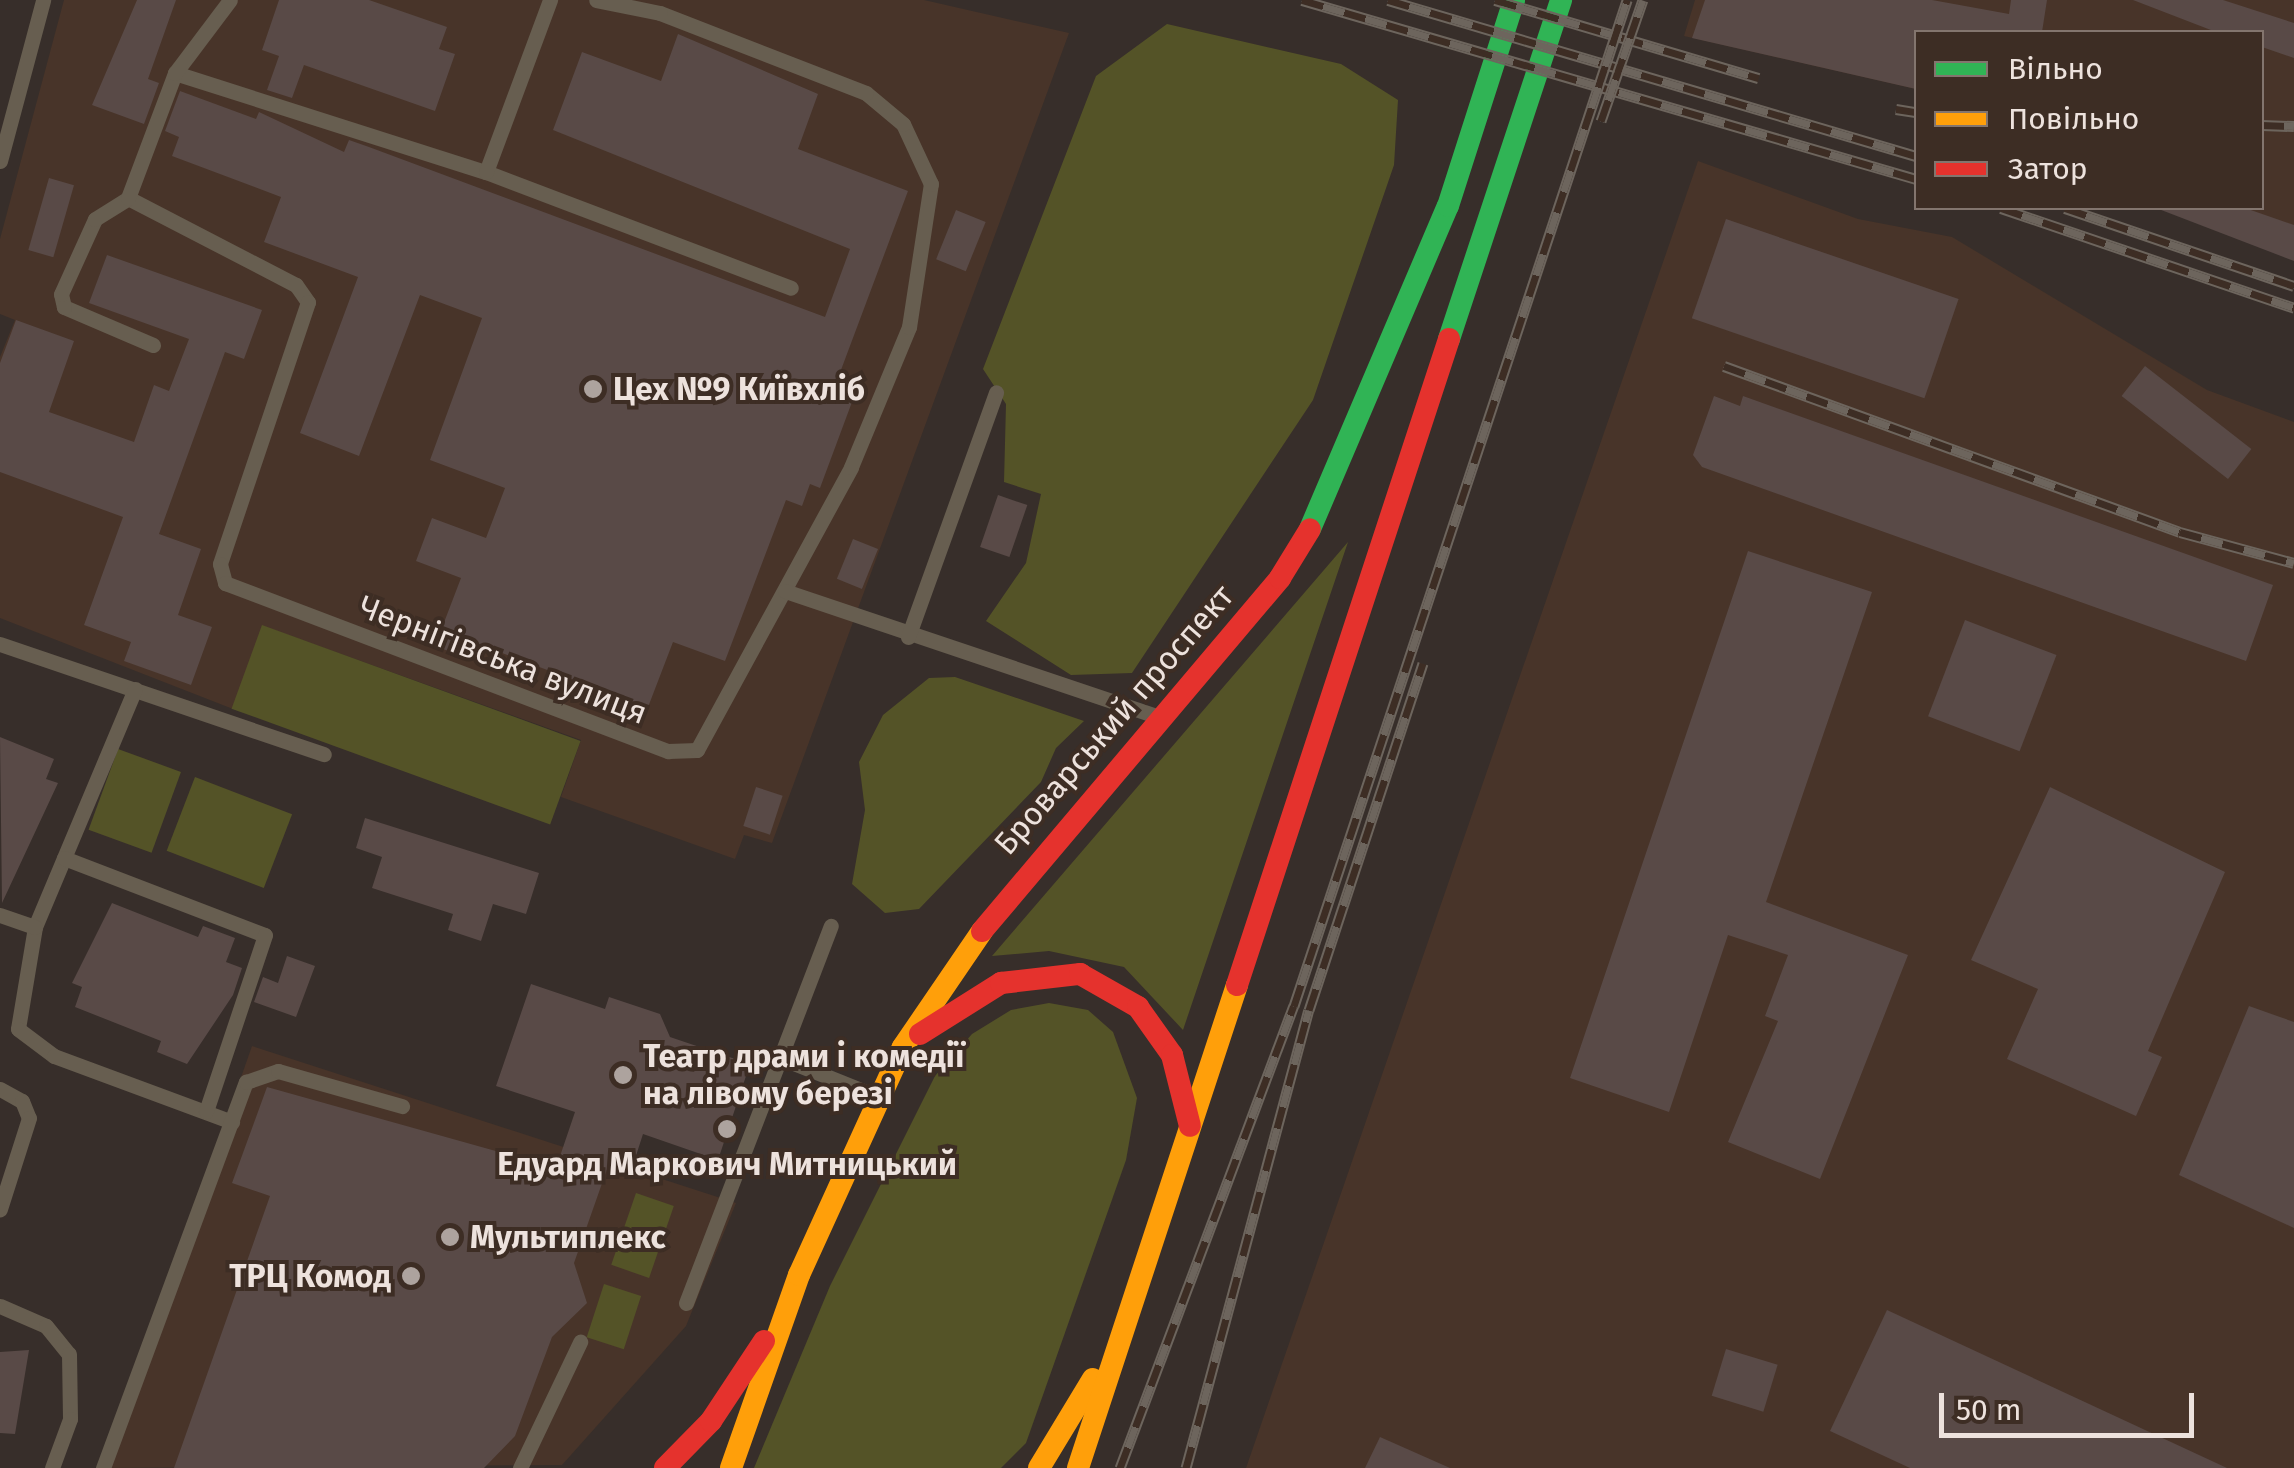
<!DOCTYPE html>
<meta charset="utf-8">
<style>
body{margin:0}
#map{position:relative;width:2294px;height:1468px;overflow:hidden;background:#372e2a;font-family:"Fira Sans",sans-serif}
div>[style]{position:absolute}
.built>*{inset:0;background:#483429}
.green>*{inset:0;background:#545327;transform-origin:0 0}
.building>*{inset:0;background:#594a47;transform-origin:0 0}
.lane>*{height:15px;margin:-7.5px;padding:0 7.5px;transform-origin:7.5px;border-radius:7.5px;background:#675e50}
.fast>*{height:22px;margin:-11px;padding:0 11px;transform-origin:11px;border-radius:11px;background:#30b455}
.slow>*{height:22px;margin:-11px;padding:0 11px;transform-origin:11px;border-radius:11px;background:#ff9f0a}
.jam>*{height:22px;margin:-11px;padding:0 11px;transform-origin:11px;border-radius:11px;background:#e5322d}
.rail>*{height:11px;margin-top:-5.5px;transform-origin:0;background:repeating-linear-gradient(90deg,#3d2d24 0 22px,#6d655d 0 44px);box-sizing:border-box;border-block:2px solid #6d655d}
.dots>*{width:28px;height:28px;translate:-50% -50%;box-sizing:border-box;border:5px solid #3d2d24;border-radius:50%}
span{translate:-50% -50%;white-space:nowrap;text-align:center;line-height:1.15;-webkit-text-stroke:8px #3d2d24;paint-order:stroke}
.poi-label{font-size:32px;color:#ede2dd;font-weight:700}
.left{translate:0 -50%;text-align:left}
.right{translate:-100% -50%;text-align:right}
.street-label{font-size:32px;color:#ede2dd}
.legend{position:absolute;left:1914px;top:30px;width:350px;height:180px;box-sizing:border-box;background:#3d2d24;border:2px solid #83756e;margin:0;padding:12px 18px;list-style:none;font-size:30px;color:#ede2dd}
.legend li{display:flex;align-items:center;gap:20px;height:50px}
.legend b{width:50px;border:2px solid #83756e}
.scale{position:absolute;left:1939px;top:1393px;width:255px;height:45px;box-sizing:border-box;border:5px solid #ede2dd;border-top:0;padding-left:12px;font-size:30px;line-height:35px;white-space:nowrap;color:#ede2dd;-webkit-text-stroke:8px #3d2d24;paint-order:stroke}
</style>
<div id="map">
<div class="built">
<div style="clip-path:polygon(64px 0,924px 0,1069px 33px,772px 843px,744px 835px,735px 859px,561px 797px,581px 740px,263px 626px,233px 709px,0 618px,0 357px,15px 320px,0 314px,0 239px)"></div>
<div style="clip-path:polygon(1695px 0,2294px 0,2294px 242px,2205px 208px,2262px 208px,2262px 32px,1916px 32px,1916px 89px,1684px 36px)"></div>
<div style="clip-path:polygon(1698px 161px,1858px 219px,1952px 237px,2207px 390px,2294px 422px,2294px 1468px,1246px 1468px)"></div>
<div style="clip-path:polygon(252px 1046px,736px 1203px,686px 1326px,562px 1465px,104px 1468px)"></div>
</div>
<div class="green">
<div style="clip-path:polygon(1167px 24px,1341px 64px,1398px 100px,1394px 165px,1313px 400px,1132px 673px,1071px 675px,986px 621px,1026px 563px,1041px 494px,1004px 482px,1006px 404px,983px 369px,1096px 76px)"></div>
<div style="clip-path:polygon(1348px 542px,1183px 1030px,1124px 967px,1049px 951px,992px 956px)"></div>
<div style="left:262px;top:625px;width:339px;height:89px;rotate:20deg"></div>
<div style="clip-path:polygon(955px 677px,1084px 721px,1056px 748px,1041px 782px,919px 909px,885px 913px,852px 884px,865px 810px,859px 762px,883px 715px,929px 678px)"></div>
<div style="left:118px;top:749px;width:67px;height:86px;rotate:20deg"></div>
<div style="left:195px;top:777px;width:104px;height:79px;rotate:21deg"></div>
<div style="clip-path:polygon(1049px 1003px,1088px 1010px,1113px 1032px,1137px 1098px,1126px 1160px,1026px 1443px,1001px 1468px,754px 1468px,830px 1286px,935px 1076px,972px 1034px,1011px 1010px)"></div>
<div style="left:636px;top:1193px;width:40px;height:76px;rotate:19deg"></div>
<div style="left:604px;top:1284px;width:39px;height:56px;rotate:18deg"></div>
</div>
<div class="building">
<div style="clip-path:polygon(137px 0,176px 0,148px 79px,159px 83px,144px 124px,92px 105px)"></div>
<div style="clip-path:polygon(279px 0,369px 0,447px 27px,439px 49px,455px 54px,435px 111px,304px 65px,292px 98px,267px 90px,279px 56px,262px 50px)"></div>
<div style="clip-path:polygon(1705px 0,1932px 0,2009px 14px,2011px 0,2047px 0,2042px 32px,1916px 32px,1916px 89px,1692px 38px)"></div>
<div style="clip-path:polygon(2133px 0,2223px 0,2294px 23px,2294px 58px,2262px 47px,2262px 32px,2216px 32px)"></div>
<div style="clip-path:polygon(678px 34px,818px 94px,798px 149px,908px 191px,832px 394px,852px 402px,820px 488px,810px 484px,802px 506px,786px 500px,725px 661px,673px 642px,645px 715px,631px 710px,627px 721px,591px 708px,598px 689px,473px 642px,467px 658px,435px 646px,461px 578px,416px 561px,432px 518px,486px 538px,505px 488px,430px 460px,482px 318px,420px 295px,359px 456px,300px 433px,358px 277px,264px 242px,281px 197px,172px 156px,179px 137px,165px 131px,180px 91px,256px 119px,259px 112px,344px 152px,349px 140px,369px 147px,825px 317px,850px 249px,553px 130px,582px 52px,661px 81px)"></div>
<div style="left:49px;top:178px;width:26px;height:75px;rotate:16deg"></div>
<div style="clip-path:polygon(2156px 208px,2245px 208px,2294px 225px,2294px 261px)"></div>
<div style="left:956px;top:210px;width:32px;height:53px;rotate:22deg"></div>
<div style="left:1726px;top:219px;width:246px;height:105px;rotate:19deg"></div>
<div style="clip-path:polygon(107px 255px,262px 310px,244px 359px,225px 352px,159px 534px,201px 549px,178px 615px,212px 627px,191px 685px,124px 661px,131px 642px,84px 625px,123px 517px,0 472px,0 363px,16px 320px,74px 341px,49px 412px,134px 442px,154px 385px,169px 391px,189px 339px,89px 303px)"></div>
<div style="left:2145px;top:366px;width:135px;height:38px;rotate:38deg"></div>
<div style="clip-path:polygon(1714px 396px,1740px 406px,1743px 396px,2273px 585px,2246px 661px,1702px 467px,1693px 455px)"></div>
<div style="left:998px;top:495px;width:31px;height:55px;rotate:19deg"></div>
<div style="left:853px;top:539px;width:27px;height:43px;rotate:22deg"></div>
<div style="clip-path:polygon(1748px 551px,1872px 592px,1766px 902px,1908px 955px,1820px 1179px,1728px 1142px,1778px 1021px,1765px 1016px,1788px 955px,1728px 935px,1669px 1112px,1570px 1078px)"></div>
<div style="left:1965px;top:620px;width:98px;height:103px;rotate:21deg"></div>
<div style="clip-path:polygon(0 737px,54px 759px,46px 779px,58px 783px,2px 903px)"></div>
<div style="left:756px;top:787px;width:28px;height:41px;rotate:18deg"></div>
<div style="clip-path:polygon(2050px 787px,2225px 872px,2148px 1051px,2162px 1057px,2136px 1116px,2007px 1059px,2038px 989px,1971px 960px)"></div>
<div style="clip-path:polygon(365px 818px,539px 873px,526px 914px,493px 904px,481px 941px,448px 930px,453px 914px,372px 888px,382px 857px,356px 848px)"></div>
<div style="clip-path:polygon(112px 903px,198px 937px,203px 926px,235px 938px,226px 962px,242px 968px,233px 995px,187px 1064px,157px 1052px,161px 1041px,75px 1007px,82px 987px,72px 983px)"></div>
<div style="clip-path:polygon(287px 956px,315px 966px,296px 1017px,254px 1002px,263px 977px,278px 983px)"></div>
<div style="clip-path:polygon(531px 984px,605px 1009px,609px 997px,660px 1014px,670px 1037px,750px 1064px,718px 1160px,643px 1134px,634px 1162px,612px 1155px,574px 1263px,587px 1303px,552px 1337px,515px 1436px,484px 1468px,174px 1468px,270px 1196px,232px 1183px,267px 1087px,556px 1168px,575px 1112px,496px 1086px)"></div>
<div style="clip-path:polygon(2249px 1006px,2294px 1022px,2294px 1228px,2179px 1175px)"></div>
<div style="clip-path:polygon(1887px 1310px,2227px 1468px,1910px 1468px,1830px 1431px)"></div>
<div style="left:1726px;top:1349px;width:54px;height:49px;rotate:17deg"></div>
<div style="clip-path:polygon(29px 1350px,15px 1434px,0 1433px,0 1352px)"></div>
<div style="clip-path:polygon(1380px 1437px,1450px 1468px,1365px 1468px)"></div>
</div>
<div class="lane">
<div style="left:175px;top:73px;width:326px;rotate:17.7deg"></div>
<div style="left:486px;top:172px;width:326px;rotate:20.8deg"></div>
<div style="left:0;top:161px;width:167px;rotate:-75deg"></div>
<div style="left:486px;top:172px;width:184px;rotate:-69.6deg"></div>
<div style="left:128px;top:198px;width:189px;rotate:27.4deg"></div>
<div style="left:296px;top:285px;width:21px;rotate:55deg"></div>
<div style="left:308px;top:302px;width:276px;rotate:108.6deg"></div>
<div style="left:220px;top:564px;width:20px;rotate:75deg"></div>
<div style="left:225px;top:583px;width:474px;rotate:20.8deg"></div>
<div style="left:668px;top:751px;width:29px;rotate:-2deg"></div>
<div style="left:697px;top:750px;width:322px;rotate:-61.4deg"></div>
<div style="left:851px;top:467px;width:152px;rotate:-67.5deg"></div>
<div style="left:909px;top:327px;width:145px;rotate:-81.3deg"></div>
<div style="left:931px;top:184px;width:66px;rotate:-115deg"></div>
<div style="left:903px;top:124px;width:48px;rotate:-140deg"></div>
<div style="left:866px;top:93px;width:221px;rotate:-158.8deg"></div>
<div style="left:660px;top:13px;width:65px;rotate:-168.5deg"></div>
<div style="left:153px;top:345px;width:97px;rotate:-156.9deg"></div>
<div style="left:64px;top:307px;width:13px;rotate:-103deg"></div>
<div style="left:61px;top:294px;width:82px;rotate:-65.6deg"></div>
<div style="left:95px;top:219px;width:39px;rotate:-32deg"></div>
<div style="left:128px;top:198px;width:134px;rotate:-69.4deg"></div>
<div style="left:175px;top:73px;width:91px;rotate:-53deg"></div>
<div style="left:785px;top:591px;width:389px;rotate:18.6deg"></div>
<div style="left:908px;top:637px;width:260px;rotate:-70.2deg"></div>
<div style="left:0;top:644px;width:342px;rotate:18.8deg"></div>
<div style="left:135px;top:689px;width:258px;rotate:112.8deg"></div>
<div style="left:35px;top:927px;width:103px;rotate:99.5deg"></div>
<div style="left:18px;top:1029px;width:45px;rotate:36.9deg"></div>
<div style="left:54px;top:1056px;width:190px;rotate:20.3deg"></div>
<div style="left:64px;top:858px;width:215px;rotate:21deg"></div>
<div style="left:265px;top:935px;width:186px;rotate:108.5deg"></div>
<div style="left:0;top:915px;width:37px;rotate:19deg"></div>
<div style="left:781px;top:1058px;width:102px;rotate:21.8deg"></div>
<div style="left:0;top:1089px;width:25px;rotate:29deg"></div>
<div style="left:22px;top:1101px;width:18px;rotate:68deg"></div>
<div style="left:29px;top:1118px;width:96px;rotate:107.7deg"></div>
<div style="left:686px;top:1303px;width:404px;rotate:-69deg"></div>
<div style="left:0;top:1306px;width:50px;rotate:23.5deg"></div>
<div style="left:46px;top:1326px;width:36px;rotate:51deg"></div>
<div style="left:69px;top:1354px;width:65px;rotate:89.1deg"></div>
<div style="left:70px;top:1419px;width:52px;rotate:110.2deg"></div>
<div style="left:103px;top:1468px;width:412px;rotate:-69.7deg"></div>
<div style="left:246px;top:1082px;width:34px;rotate:-19deg"></div>
<div style="left:278px;top:1071px;width:129px;rotate:15.8deg"></div>
<div style="left:520px;top:1468px;width:140px;rotate:-64.5deg"></div>
</div>
<div class="fast">
<div style="left:1449px;top:339px;width:357px;rotate:-71.7deg"></div>
<div style="left:1310px;top:529px;width:351px;rotate:-66.9deg"></div>
<div style="left:1448px;top:206px;width:216px;rotate:-72.2deg"></div>
</div>
<div class="slow">
<div style="left:731px;top:1468px;width:205px;rotate:-70.6deg"></div>
<div style="left:799px;top:1275px;width:251px;rotate:-65.5deg"></div>
<div style="left:903px;top:1047px;width:140px;rotate:-55.7deg"></div>
<div style="left:1039px;top:1468px;width:104px;rotate:-58.8deg"></div>
<div style="left:1078px;top:1468px;width:508px;rotate:-71.78deg"></div>
</div>
<div class="jam">
<div style="left:982px;top:931px;width:462px;rotate:-49.8deg"></div>
<div style="left:1280px;top:578px;width:57px;rotate:-58.5deg"></div>
<div style="left:1237px;top:985px;width:680px;rotate:-71.83deg"></div>
<div style="left:920px;top:1034px;width:96px;rotate:-32.2deg"></div>
<div style="left:1001px;top:983px;width:80px;rotate:-6.5deg"></div>
<div style="left:1080px;top:974px;width:67px;rotate:29.6deg"></div>
<div style="left:1138px;top:1007px;width:59px;rotate:54.7deg"></div>
<div style="left:1172px;top:1055px;width:73px;rotate:75.8deg"></div>
<div style="left:665px;top:1468px;width:66px;rotate:-45.6deg"></div>
<div style="left:711px;top:1421px;width:96px;rotate:-56.5deg"></div>
</div>
<div class="rail">
<div style="left:1302px;top:0;width:640px;rotate:16.25deg"></div>
<div style="left:1388px;top:0;width:551px;rotate:16.46deg"></div>
<div style="left:1495px;top:0;width:275px;rotate:16.5deg"></div>
<div style="left:1896px;top:109px;width:20px;rotate:9deg"></div>
<div style="left:1601px;top:121px;width:128px;rotate:-70.9deg"></div>
<div style="left:2262px;top:125px;width:32px;rotate:2deg"></div>
<div style="left:2001px;top:208px;width:310px;rotate:18.8deg"></div>
<div style="left:2065px;top:208px;width:242px;rotate:18.8deg"></div>
<div style="left:1724px;top:366px;width:485px;rotate:20deg"></div>
<div style="left:2180px;top:532px;width:118px;rotate:15.2deg"></div>
<div style="left:1120px;top:1468px;width:494px;rotate:-69.4deg"></div>
<div style="left:1294px;top:1006px;width:1060px;rotate:-71.68deg"></div>
<div style="left:1186px;top:1468px;width:474px;rotate:-75deg"></div>
<div style="left:1309px;top:1010px;width:365px;rotate:-71.8deg"></div>
</div>
<div class="dots">
<div style="left:593px;top:389px;background:#ada39e"></div>
<div style="left:623px;top:1075px;background:#ada39e"></div>
<div style="left:727px;top:1129px;background:#ada39e"></div>
<div style="left:450px;top:1237px;background:#ada39e"></div>
<div style="left:411px;top:1276px;background:#ada39e"></div>
</div>
<div class="poi-label">
<span class="left" style="left:613px;top:389px">Цех №9 Київхліб</span>
<span class="left" style="left:643px;top:1075px">Театр драми і комедії<br>на лівому березі</span>
<span style="left:727px;top:1164px">Едуард Маркович Митницький</span>
<span class="left" style="left:470px;top:1237px">Мультиплекс</span>
<span class="right" style="left:391px;top:1276px">ТРЦ Комод</span>
</div>
<div class="street-label">
<span style="left:503px;top:660px;rotate:21deg">Чернігівська вулиця</span>
<span style="left:1114px;top:720px;rotate:-49deg">Броварський проспект</span>
</div>
<ul class="legend">
<li><b style="height:12px;background:#30b455"></b>Вільно</li>
<li><b style="height:12px;background:#ff9f0a"></b>Повільно</li>
<li><b style="height:12px;background:#e5322d"></b>Затор</li>
</ul>
<div class="scale">50 m</div>
</div>
